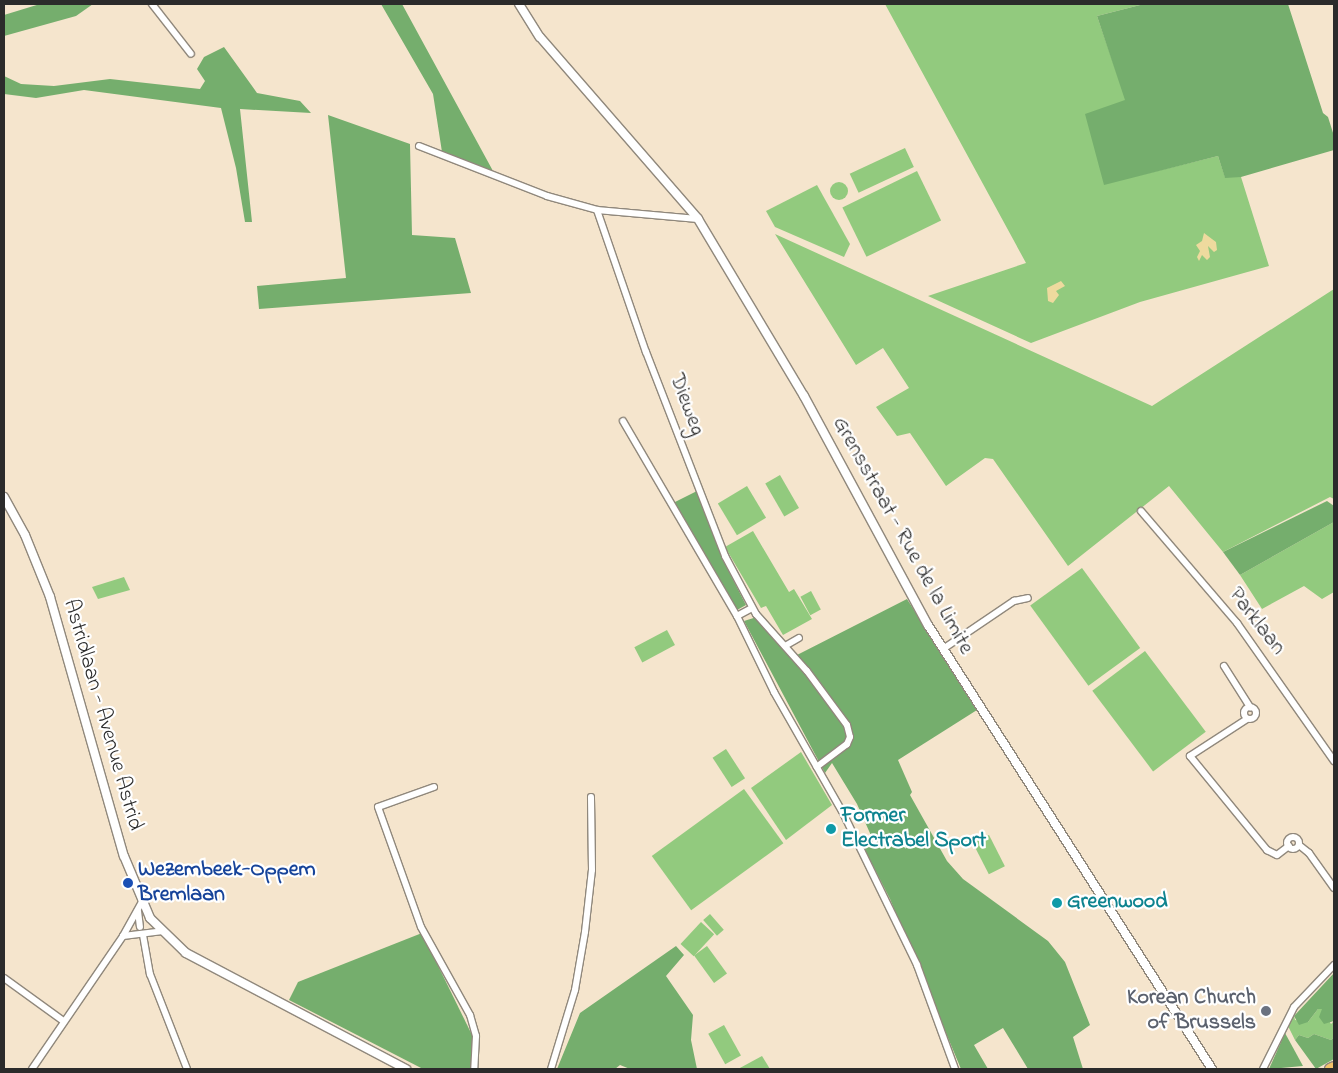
<!DOCTYPE html>
<style>
body{margin:0}
#map{position:relative;width:1338px;height:1073px;overflow:hidden;background:#f5e5cd;font-family:"Indie Flower",sans-serif}
div>[style]{position:absolute}
.green>*{inset:0;background:#92ca7e;transform-origin:0 0}
.round{border-radius:50%}
.forest>*{inset:0;background:#75ae6d}
.sand>*{inset:0;background:#eeda9e}
.roads{filter:drop-shadow(1px 0 #90887c) drop-shadow(-1px 0 #90887c) drop-shadow(0 1px #90887c) drop-shadow(0 -1px #90887c)}
.minor>*{height:6px;margin:-3px;padding:0 3px;transform-origin:3px;border-radius:3px;background:#fff}
.minor>.ring{margin:-3px;padding:0;box-sizing:content-box;background:none;border:6px solid #fff;border-radius:50%}
.tertiary>*{height:8px;margin:-4px;padding:0 4px;transform-origin:4px;border-radius:4px;background:#fff}
.primary>*{height:10px;margin:-5px;padding:0 5px;transform-origin:5px;border-radius:5px;background:#f2c36a}
.dots>*{width:14px;height:14px;translate:-50% -50%;box-sizing:border-box;border:2px solid #fff;border-radius:50%}
span{translate:-50% -50%;white-space:nowrap;text-align:center;line-height:1.15;-webkit-text-stroke:4.5px #fff;paint-order:stroke}
.street-label{font-size:22px;color:#2b2b2b}
.culture-label{font-size:22px;color:#0d838f;font-weight:700}
.left{translate:0 -50%;text-align:left}
.transit-label{font-size:22px;color:#164399;font-weight:700}
.worship-label{font-size:22px;color:#5b616d;font-weight:700}
.right{translate:-100% -50%;text-align:right}
.frame{position:absolute;inset:0;border:5px solid #2b2b2b;pointer-events:none}
</style>
<div id="map">
<div class="green">
<div style="clip-path:polygon(885px 4px,1144px 4px,1097px 16px,1126px 100px,1104px 184px,1218px 156px,1225px 177px,1241px 177px,1269px 266px,1140px 302px,1031px 343px,928px 296px,1026px 263px)"></div>
<div style="left:905px;top:148px;width:21px;height:61px;rotate:65deg"></div>
<div style="left:917px;top:171px;width:55px;height:83px;rotate:64deg"></div>
<div class="round" style="left:830px;top:182px;width:18px;height:18px"></div>
<div style="clip-path:polygon(817px 185px,850px 244px,844px 257px,775px 227px,766px 211px)"></div>
<div style="clip-path:polygon(775px 234px,1152px 406px,1334px 289px,1334px 499px,1330px 497px,1223px 552px,1169px 486px,1068px 566px,993px 459px,985px 458px,946px 486px,910px 433px,897px 436px,876px 407px,909px 388px,883px 348px,856px 365px)"></div>
<div style="left:780px;top:475px;width:38px;height:17px;rotate:60deg"></div>
<div style="left:747px;top:486px;width:37px;height:34px;rotate:59deg"></div>
<div style="clip-path:polygon(1334px 522px,1334px 592px,1322px 599px,1304px 586px,1262px 609px,1240px 575px)"></div>
<div style="clip-path:polygon(753px 531px,789px 592px,794px 589px,812px 619px,783px 635px,766px 606px,761px 608px,725px 547px)"></div>
<div style="left:1082px;top:568px;width:99px;height:64px;rotate:54deg"></div>
<div style="clip-path:polygon(124px 577px,130px 590px,98px 599px,92px 587px)"></div>
<div style="left:811px;top:591px;width:21px;height:12px;rotate:62deg"></div>
<div style="left:667px;top:630px;width:17px;height:37px;rotate:62deg"></div>
<div style="left:1145px;top:651px;width:101px;height:66px;rotate:53deg"></div>
<div style="left:726px;top:749px;width:35px;height:16px;rotate:57deg"></div>
<div style="clip-path:polygon(801px 752px,832px 805px,786px 840px,751px 788px)"></div>
<div style="left:744px;top:789px;width:67px;height:114px;rotate:54deg"></div>
<div style="left:989px;top:835px;width:35px;height:18px;rotate:63deg"></div>
<div style="left:710px;top:914px;width:21px;height:9px;rotate:49deg"></div>
<div style="left:701px;top:922px;width:18px;height:30px;rotate:43deg"></div>
<div style="left:707px;top:946px;width:34px;height:16px;rotate:54deg"></div>
<div style="clip-path:polygon(1318px 1009px,1322px 1009px,1331px 1024px,1334px 1021px,1334px 1037px,1331px 1040px,1314px 1034px,1308px 1038px,1299px 1035px,1295px 1040px,1288px 1026px,1294px 1016px,1295px 1020px,1308px 1022px)"></div>
<div style="left:724px;top:1025px;width:35px;height:18px;rotate:61deg"></div>
<div style="clip-path:polygon(762px 1056px,770px 1069px,738px 1069px)"></div>
</div>
<div class="forest">
<div style="clip-path:polygon(40px 4px,93px 4px,76px 16px,4px 36px,4px 15px)"></div>
<div style="clip-path:polygon(381px 4px,402px 4px,493px 171px,442px 152px,433px 94px)"></div>
<div style="clip-path:polygon(1144px 4px,1288px 4px,1323px 113px,1328px 117px,1334px 136px,1334px 150px,1241px 177px,1225px 178px,1218px 156px,1104px 185px,1085px 114px,1125px 100px,1097px 16px)"></div>
<div style="clip-path:polygon(224px 47px,257px 93px,300px 101px,311px 113px,240px 109px,252px 222px,245px 222px,236px 168px,221px 108px,84px 90px,36px 98px,4px 94px,4px 76px,21px 84px,54px 86px,110px 79px,200px 89px,205px 81px,197px 69px,204px 57px)"></div>
<div style="clip-path:polygon(328px 115px,410px 144px,412px 235px,455px 238px,471px 293px,259px 309px,257px 286px,346px 278px)"></div>
<div style="clip-path:polygon(699px 490px,724px 562px,746px 605px,737px 610px,673px 503px)"></div>
<div style="clip-path:polygon(1327px 501px,1334px 506px,1334px 522px,1240px 575px,1223px 552px)"></div>
<div style="clip-path:polygon(907px 599px,977px 710px,898px 760px,912px 792px,910px 795px,947px 861px,963px 879px,1048px 941px,1065px 962px,1090px 1025px,1073px 1037px,1083px 1069px,1028px 1069px,1003px 1028px,974px 1045px,988px 1069px,961px 1069px,890px 899px,863px 846px,873px 840px,857px 804px,832px 763px,825px 773px,744px 621px,760px 616px,797px 655px)"></div>
<div style="clip-path:polygon(422px 933px,473px 1037px,471px 1069px,423px 1069px,289px 1000px,298px 982px)"></div>
<div style="clip-path:polygon(676px 946px,684px 955px,666px 976px,693px 1015px,691px 1040px,697px 1069px,630px 1069px,620px 1065px,615px 1069px,557px 1069px,580px 1013px)"></div>
<div style="clip-path:polygon(1334px 973px,1334px 1021px,1324px 1024px,1319px 1017px,1322px 1009px,1318px 1009px,1308px 1022px,1299px 1025px,1294px 1016px)"></div>
<div style="clip-path:polygon(1285px 1033px,1303px 1066px,1269px 1069px)"></div>
<div style="clip-path:polygon(1314px 1034px,1331px 1040px,1334px 1037px,1334px 1059px,1316px 1069px,1295px 1040px,1299px 1035px,1308px 1038px)"></div>
</div>
<div class="sand">
<div style="clip-path:polygon(1204px 233px,1216px 242px,1217px 250px,1214px 252px,1208px 246px,1210px 257px,1207px 260px,1202px 255px,1199px 261px,1197px 257px,1200px 251px,1196px 245px,1202px 241px)"></div>
<div style="clip-path:polygon(1061px 281px,1065px 286px,1056px 291px,1059px 295px,1053px 303px,1048px 301px,1047px 288px)"></div>
</div>
<div class="roads">
<div class="minor">
<div style="left:152px;top:4px;width:63px;rotate:52deg"></div>
<div style="left:419px;top:146px;width:137px;rotate:21.3deg"></div>
<div style="left:547px;top:196px;width:52px;rotate:15.6deg"></div>
<div style="left:597px;top:210px;width:101px;rotate:5.1deg"></div>
<div style="left:597px;top:210px;width:150px;rotate:71deg"></div>
<div style="left:646px;top:352px;width:219px;rotate:68.8deg"></div>
<div style="left:725px;top:556px;width:66px;rotate:61.9deg"></div>
<div style="left:756px;top:614px;width:76px;rotate:48.2deg"></div>
<div style="left:807px;top:671px;width:67px;rotate:53.5deg"></div>
<div style="left:847px;top:725px;width:12px;rotate:76deg"></div>
<div style="left:850px;top:737px;width:8px;rotate:113deg"></div>
<div style="left:847px;top:744px;width:38px;rotate:143deg"></div>
<div style="left:623px;top:421px;width:226px;rotate:59.7deg"></div>
<div style="left:737px;top:616px;width:85px;rotate:64deg"></div>
<div style="left:774px;top:692px;width:137px;rotate:60.3deg"></div>
<div style="left:842px;top:811px;width:171px;rotate:64deg"></div>
<div style="left:917px;top:965px;width:111px;rotate:69.9deg"></div>
<div style="left:1141px;top:511px;width:148px;rotate:49.4deg"></div>
<div style="left:1237px;top:623px;width:169px;rotate:54.9deg"></div>
<div style="left:737px;top:616px;width:17px;rotate:-28deg"></div>
<div style="left:785px;top:646px;width:16px;rotate:-30deg"></div>
<div style="left:943px;top:649px;width:86px;rotate:-34.1deg"></div>
<div style="left:1014px;top:601px;width:14px;rotate:-12deg"></div>
<div style="left:1224px;top:666px;width:49px;rotate:57.6deg"></div>
<div class="ring" style="left:1244px;top:707px;width:6px;height:6px"></div>
<div style="left:1247px;top:719px;width:68px;rotate:147deg"></div>
<div style="left:1190px;top:756px;width:122px;rotate:50.7deg"></div>
<div style="left:1267px;top:850px;width:11px;rotate:27deg"></div>
<div style="left:1277px;top:855px;width:15px;rotate:-37deg"></div>
<div style="left:434px;top:787px;width:59px;rotate:160.3deg"></div>
<div style="left:378px;top:807px;width:127px;rotate:70.3deg"></div>
<div style="left:421px;top:927px;width:101px;rotate:60.9deg"></div>
<div style="left:470px;top:1015px;width:22px;rotate:74deg"></div>
<div style="left:476px;top:1036px;width:33px;rotate:93deg"></div>
<div class="ring" style="left:1287px;top:837px;width:6px;height:6px"></div>
<div style="left:1299px;top:845px;width:13px;rotate:39deg"></div>
<div style="left:1309px;top:853px;width:43px;rotate:54.5deg"></div>
<div style="left:138px;top:911px;width:16px;rotate:83deg"></div>
<div style="left:143px;top:935px;width:40px;rotate:80deg"></div>
<div style="left:150px;top:974px;width:102px;rotate:68.7deg"></div>
<div style="left:123px;top:936px;width:38px;rotate:-7deg"></div>
<div style="left:4px;top:978px;width:72px;rotate:35.9deg"></div>
<div style="left:32px;top:1069px;width:161px;rotate:-55.6deg"></div>
<div style="left:123px;top:936px;width:39px;rotate:-61deg"></div>
<div style="left:551px;top:1069px;width:83px;rotate:-73.1deg"></div>
<div style="left:575px;top:990px;width:59px;rotate:-80.2deg"></div>
<div style="left:585px;top:932px;width:62px;rotate:-83.6deg"></div>
<div style="left:592px;top:870px;width:73px;rotate:-90.8deg"></div>
<div style="left:1263px;top:1069px;width:69px;rotate:-63.4deg"></div>
<div style="left:1294px;top:1007px;width:58px;rotate:-46.4deg"></div>
</div>
<div class="tertiary">
<div style="left:519px;top:4px;width:39px;rotate:58deg"></div>
<div style="left:540px;top:37px;width:241px;rotate:49deg"></div>
<div style="left:698px;top:219px;width:206px;rotate:59.1deg"></div>
<div style="left:804px;top:396px;width:260px;rotate:61.6deg"></div>
<div style="left:928px;top:625px;width:527px;rotate:57.4deg"></div>
<div style="left:4px;top:497px;width:43px;rotate:61.1deg"></div>
<div style="left:25px;top:535px;width:67px;rotate:68deg"></div>
<div style="left:50px;top:597px;width:269px;rotate:74.1deg"></div>
<div style="left:124px;top:856px;width:67px;rotate:67.2deg"></div>
<div style="left:150px;top:918px;width:50px;rotate:44.2deg"></div>
<div style="left:186px;top:953px;width:249px;rotate:27.8deg"></div>
</div>
<div class="primary">
<div style="left:1330px;top:1069px;width:4px;rotate:-27deg"></div>
</div>
</div>
<div class="dots">
<div style="left:831px;top:829px;background:#0f9aa8"></div>
<div style="left:128px;top:883px;background:#1a4fb4"></div>
<div style="left:1057px;top:903px;background:#0f9aa8"></div>
<div style="left:1266px;top:1011px;background:#6b7280"></div>
</div>
<div class="street-label">
<span style="left:686px;top:405px;rotate:69deg">Dieweg</span>
<span style="left:902px;top:536px;rotate:61deg">Grensstraat - Rue de la Limite</span>
<span style="left:1256px;top:622px;rotate:52deg">Parklaan</span>
<span style="left:102px;top:715px;rotate:74deg">Astridlaan - Avenue Astrid</span>
</div>
<div class="culture-label">
<span class="left" style="left:841px;top:829px">Former<br>Electrabel Sport</span>
<span class="left" style="left:1067px;top:903px">Greenwood</span>
</div>
<div class="transit-label">
<span class="left" style="left:138px;top:883px">Wezembeek-Oppem<br>Bremlaan</span>
</div>
<div class="worship-label">
<span class="right" style="left:1256px;top:1011px">Korean Church<br>of Brussels</span>
</div>
<div class="frame"></div>
</div>
